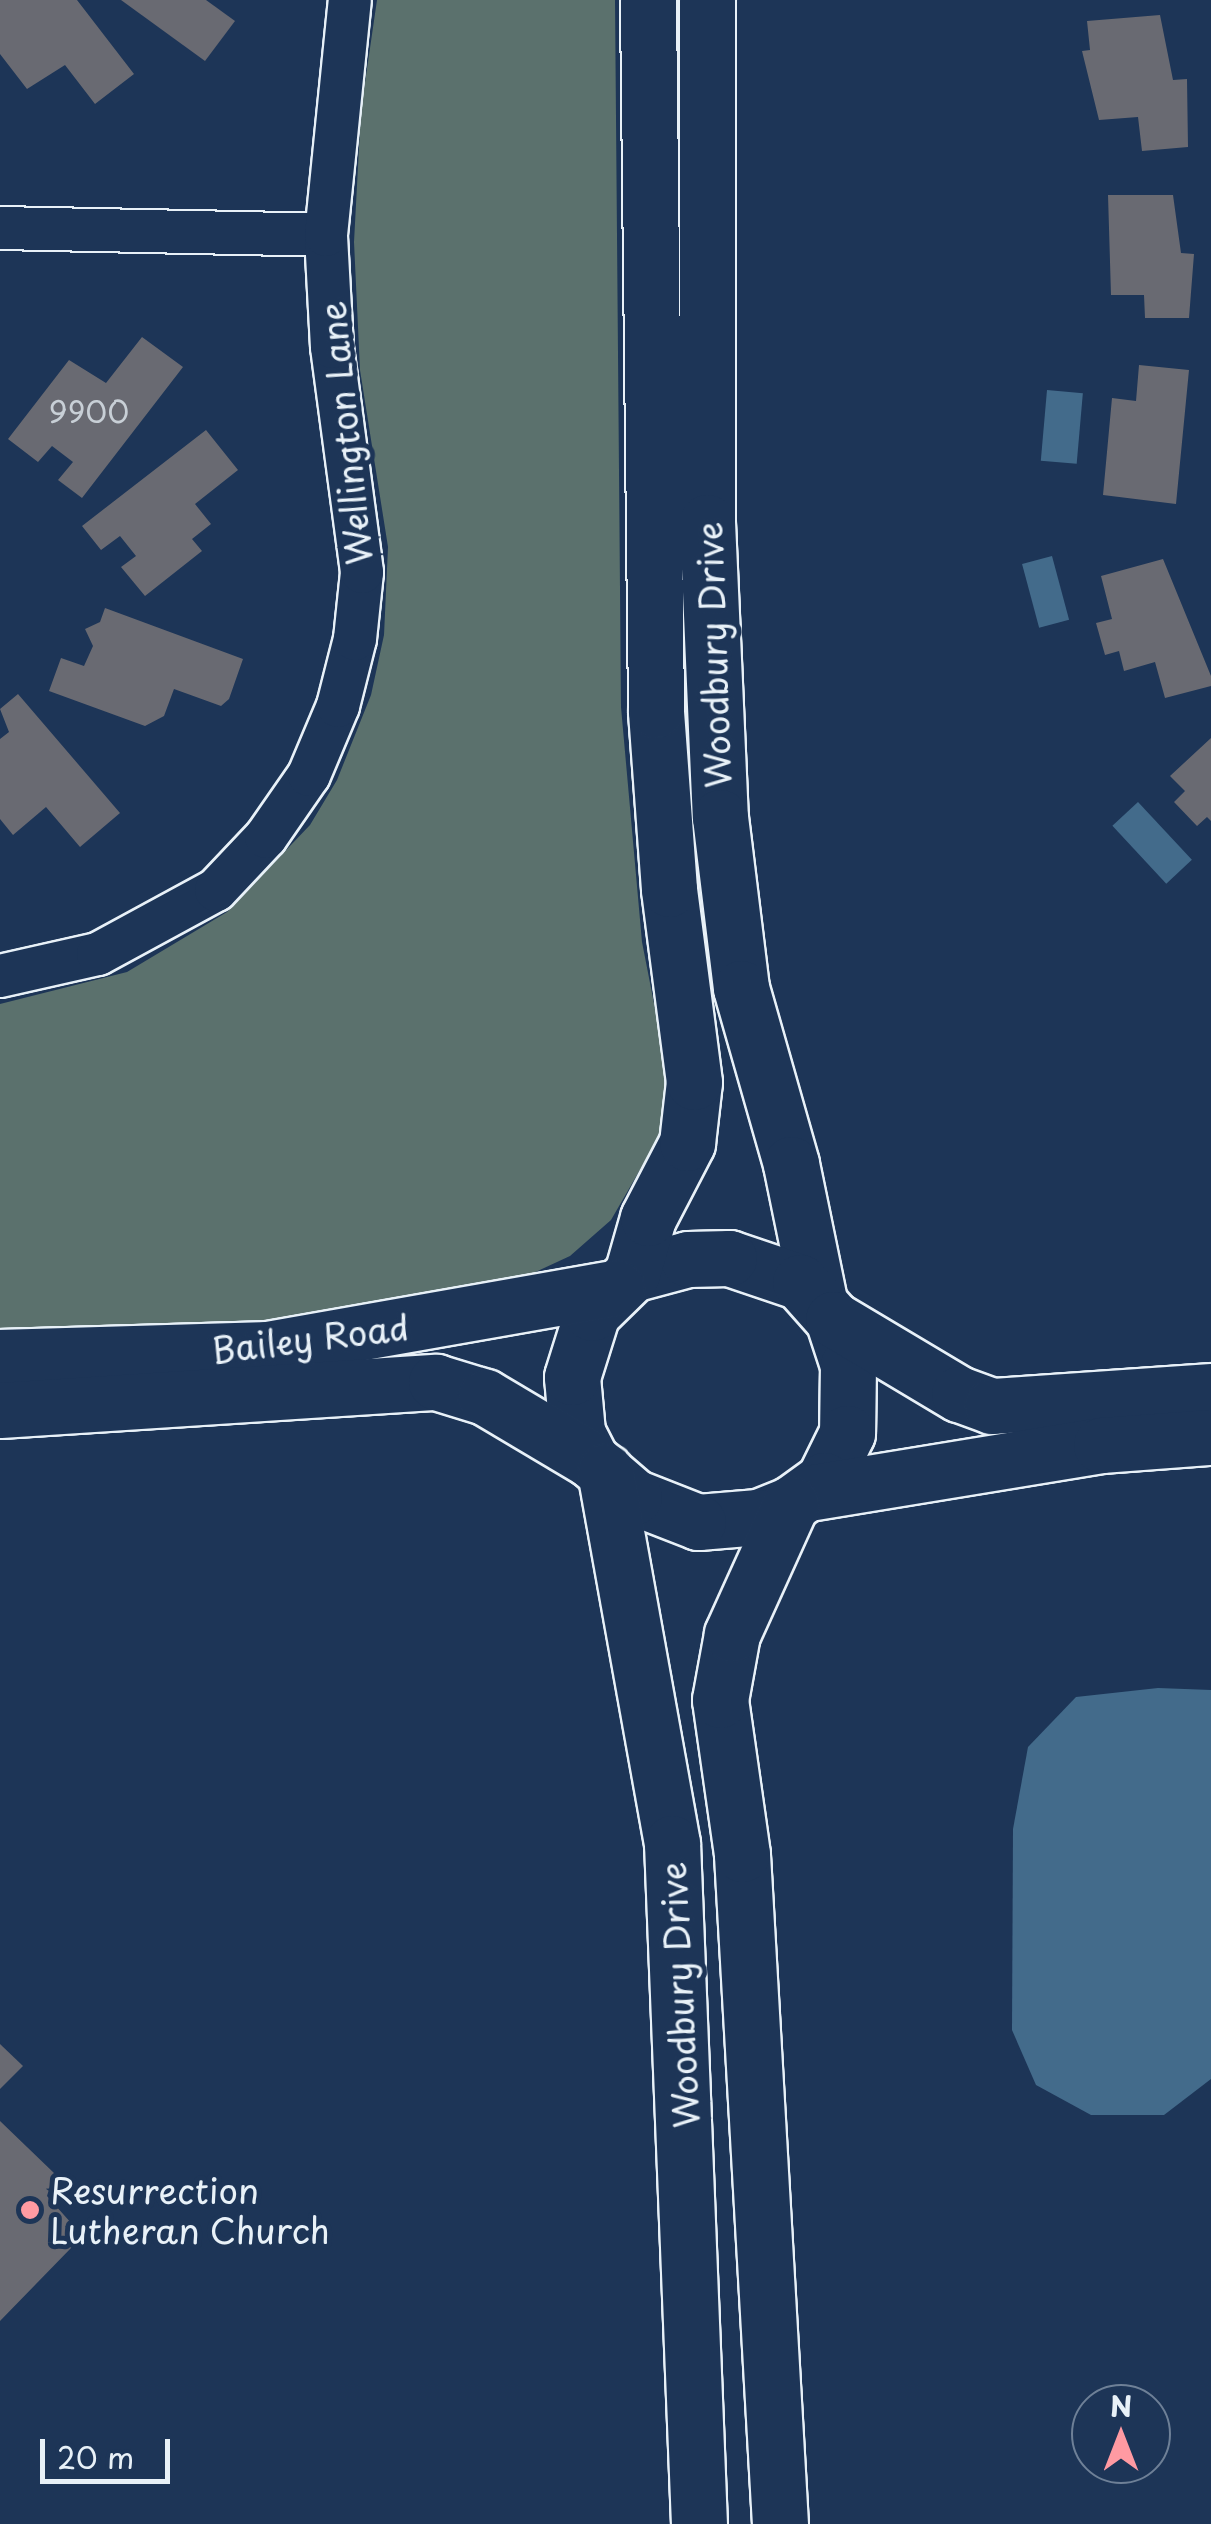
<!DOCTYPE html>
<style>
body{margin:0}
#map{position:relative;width:1211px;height:2524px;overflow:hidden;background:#1d3557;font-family:"Playpen Sans",sans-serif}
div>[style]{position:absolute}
.green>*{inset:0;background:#5b716d}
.water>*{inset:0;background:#436b8b;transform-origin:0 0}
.building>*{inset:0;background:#696a72}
.roads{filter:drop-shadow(2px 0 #e8f1f8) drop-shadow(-2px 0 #e8f1f8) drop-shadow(0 2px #e8f1f8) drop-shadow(0 -2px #e8f1f8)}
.minor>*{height:42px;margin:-21px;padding:0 21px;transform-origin:21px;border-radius:21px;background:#1d3557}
.secondary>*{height:55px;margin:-27.5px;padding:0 27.5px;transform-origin:27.5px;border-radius:27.5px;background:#1d3557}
.dots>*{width:28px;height:28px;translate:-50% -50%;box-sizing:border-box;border:5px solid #1d3557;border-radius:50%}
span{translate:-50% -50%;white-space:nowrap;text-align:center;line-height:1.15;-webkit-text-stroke:10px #1d3557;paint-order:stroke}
.number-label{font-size:30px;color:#c8cfd6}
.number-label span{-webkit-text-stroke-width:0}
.street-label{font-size:35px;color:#e8f1f8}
.poi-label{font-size:35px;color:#e8f1f8}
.left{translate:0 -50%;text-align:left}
.north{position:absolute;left:1071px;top:2384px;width:100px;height:100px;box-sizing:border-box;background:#1d3557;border:2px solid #6e8097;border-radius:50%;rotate:0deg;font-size:28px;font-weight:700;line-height:40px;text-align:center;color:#e8f1f8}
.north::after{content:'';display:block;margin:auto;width:35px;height:45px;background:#ff9aa2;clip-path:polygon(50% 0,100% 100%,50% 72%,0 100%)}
.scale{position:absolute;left:40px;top:2439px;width:130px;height:45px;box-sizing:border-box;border:5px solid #e8f1f8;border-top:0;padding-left:12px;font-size:30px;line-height:35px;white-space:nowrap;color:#e8f1f8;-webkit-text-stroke:8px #1d3557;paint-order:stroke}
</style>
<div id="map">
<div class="green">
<div style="clip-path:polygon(377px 0,615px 0,621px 707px,642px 942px,667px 1070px,664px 1128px,611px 1220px,570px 1256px,529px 1275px,333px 1324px,0 1329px,0 1004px,127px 972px,227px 912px,310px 825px,337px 780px,371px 695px,384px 635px,388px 547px,360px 370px,354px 242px,361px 110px)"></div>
</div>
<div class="water">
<div style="left:1047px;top:390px;width:36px;height:71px;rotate:5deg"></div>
<div style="left:1052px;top:556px;width:66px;height:31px;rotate:75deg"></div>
<div style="left:1138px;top:802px;width:79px;height:35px;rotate:47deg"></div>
<div style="clip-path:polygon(1158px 1688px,1211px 1690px,1211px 2079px,1164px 2115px,1091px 2115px,1036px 2085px,1012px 2030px,1013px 1829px,1028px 1747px,1076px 1697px)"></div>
</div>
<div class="building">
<div style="clip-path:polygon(0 0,77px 0,134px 74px,95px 104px,65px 65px,27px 89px,0 54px)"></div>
<div style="clip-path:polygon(121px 0,206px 0,235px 21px,205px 61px)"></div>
<div style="clip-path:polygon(1160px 15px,1173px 80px,1187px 79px,1188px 147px,1142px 151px,1138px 117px,1099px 120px,1082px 51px,1090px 50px,1087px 21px)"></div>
<div style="clip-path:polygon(1108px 195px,1173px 195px,1181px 253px,1194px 254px,1189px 318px,1145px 318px,1144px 295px,1111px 295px)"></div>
<div style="clip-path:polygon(142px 337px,183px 367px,82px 498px,58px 480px,73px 462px,52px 446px,38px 462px,8px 439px,69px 360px,106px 383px)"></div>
<div style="clip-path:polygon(1139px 365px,1189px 370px,1176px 504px,1103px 495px,1112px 398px,1136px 401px)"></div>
<div style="clip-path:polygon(206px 430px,238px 470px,195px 504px,211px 524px,192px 539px,202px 551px,145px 596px,121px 567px,136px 556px,120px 536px,101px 550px,82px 526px)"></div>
<div style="clip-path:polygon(1163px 559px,1211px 676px,1211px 686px,1165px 698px,1155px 662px,1124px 671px,1119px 651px,1105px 655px,1096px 623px,1112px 619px,1101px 576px)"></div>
<div style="clip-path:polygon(105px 608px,243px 659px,229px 699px,221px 706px,174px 689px,164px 716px,145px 726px,49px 691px,61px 658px,84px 666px,93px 646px,85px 629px,100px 622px)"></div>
<div style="clip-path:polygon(18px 694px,120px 813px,80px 847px,46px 807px,13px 835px,0 819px,0 739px,9px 732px,0 709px)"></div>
<div style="clip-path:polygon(1211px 738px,1211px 821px,1207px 817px,1197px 826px,1174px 802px,1185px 791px,1170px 776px)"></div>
<div style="clip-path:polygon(0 2044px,23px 2066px,0 2089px)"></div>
<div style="clip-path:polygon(0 2121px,54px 2173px,47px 2196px,72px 2224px,72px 2247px,0 2321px)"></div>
</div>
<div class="roads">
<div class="minor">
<div style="left:0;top:228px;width:326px;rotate:1.2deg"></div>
<div style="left:0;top:976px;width:100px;rotate:-12.7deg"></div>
<div style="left:98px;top:954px;width:134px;rotate:-28.5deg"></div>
<div style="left:216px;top:890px;width:73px;rotate:-46.7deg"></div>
<div style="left:266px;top:837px;width:75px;rotate:-55.3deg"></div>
<div style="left:309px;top:775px;width:75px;rotate:-67.2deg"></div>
<div style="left:338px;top:706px;width:69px;rotate:-75.8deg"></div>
<div style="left:355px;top:639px;width:67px;rotate:-84deg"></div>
<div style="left:362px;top:572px;width:227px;rotate:-97.6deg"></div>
<div style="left:332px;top:347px;width:112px;rotate:-93.1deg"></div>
<div style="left:326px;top:235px;width:236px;rotate:-84.2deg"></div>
</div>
<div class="secondary">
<div style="left:707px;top:0;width:522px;rotate:90deg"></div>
<div style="left:707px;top:522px;width:295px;rotate:87.5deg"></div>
<div style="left:720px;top:817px;width:172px;rotate:83deg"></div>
<div style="left:741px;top:988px;width:183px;rotate:74.1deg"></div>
<div style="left:791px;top:1164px;width:139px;rotate:78.4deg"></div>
<div style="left:729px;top:1258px;width:75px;rotate:18.7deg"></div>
<div style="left:800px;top:1282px;width:50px;rotate:48.3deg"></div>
<div style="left:833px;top:1319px;width:48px;rotate:71.9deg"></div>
<div style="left:848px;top:1365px;width:68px;rotate:90.8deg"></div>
<div style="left:847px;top:1433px;width:52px;rotate:116.1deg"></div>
<div style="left:824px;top:1480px;width:41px;rotate:144deg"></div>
<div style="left:791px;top:1504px;width:35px;rotate:158deg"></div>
<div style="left:758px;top:1517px;width:60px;rotate:175.2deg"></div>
<div style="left:698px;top:1522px;width:69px;rotate:-158.7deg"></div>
<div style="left:634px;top:1497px;width:57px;rotate:-139.3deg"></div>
<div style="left:591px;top:1460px;width:31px;rotate:-117deg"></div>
<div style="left:577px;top:1432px;width:55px;rotate:-95.2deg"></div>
<div style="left:572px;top:1377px;width:67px;rotate:-72.6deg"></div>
<div style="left:592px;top:1313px;width:56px;rotate:-44.3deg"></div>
<div style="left:632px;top:1274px;width:58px;rotate:-15deg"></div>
<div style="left:688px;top:1259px;width:41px;rotate:-1.4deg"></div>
<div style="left:632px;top:1274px;width:58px;rotate:-74.1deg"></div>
<div style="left:648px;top:1218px;width:85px;rotate:-62.5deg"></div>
<div style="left:687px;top:1143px;width:61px;rotate:-83.5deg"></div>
<div style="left:694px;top:1082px;width:195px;rotate:-97.4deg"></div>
<div style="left:669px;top:889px;width:179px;rotate:-94.2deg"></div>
<div style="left:656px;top:710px;width:710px;rotate:-90.65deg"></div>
<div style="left:833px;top:1319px;width:147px;rotate:30.8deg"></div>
<div style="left:959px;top:1394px;width:35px;rotate:20deg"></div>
<div style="left:992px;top:1406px;width:220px;rotate:-3.9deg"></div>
<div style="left:0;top:1357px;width:267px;rotate:-1.7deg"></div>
<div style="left:267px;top:1349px;width:355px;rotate:-10deg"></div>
<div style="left:0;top:1410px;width:437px;rotate:-3.7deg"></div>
<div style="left:436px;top:1382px;width:51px;rotate:17deg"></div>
<div style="left:485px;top:1397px;width:123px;rotate:30.7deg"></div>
<div style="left:605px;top:1471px;width:378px;rotate:79.8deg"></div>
<div style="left:672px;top:1843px;width:682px;rotate:87.73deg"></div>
<div style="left:808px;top:1493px;width:297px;rotate:-9.3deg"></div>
<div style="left:1101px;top:1445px;width:110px;rotate:-4.2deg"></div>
<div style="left:780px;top:2524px;width:671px;rotate:-93.25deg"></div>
<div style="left:742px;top:1854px;width:156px;rotate:-98.1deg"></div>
<div style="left:720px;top:1700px;width:67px;rotate:-79.7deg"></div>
<div style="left:732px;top:1634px;width:143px;rotate:-65.6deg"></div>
</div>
</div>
<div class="dots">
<div style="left:30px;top:2210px;background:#ff9aa2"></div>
</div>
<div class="number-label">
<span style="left:89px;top:411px">9900</span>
</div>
<div class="street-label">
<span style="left:345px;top:433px;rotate:-96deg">Wellington Lane</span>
<span style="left:713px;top:655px;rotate:-92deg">Woodbury Drive</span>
<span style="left:310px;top:1338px;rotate:-7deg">Bailey Road</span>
<span style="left:679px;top:1995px;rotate:-93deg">Woodbury Drive</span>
</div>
<div class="poi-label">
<span class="left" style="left:50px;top:2210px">Resurrection<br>Lutheran Church</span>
</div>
<div class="north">N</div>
<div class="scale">20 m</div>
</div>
